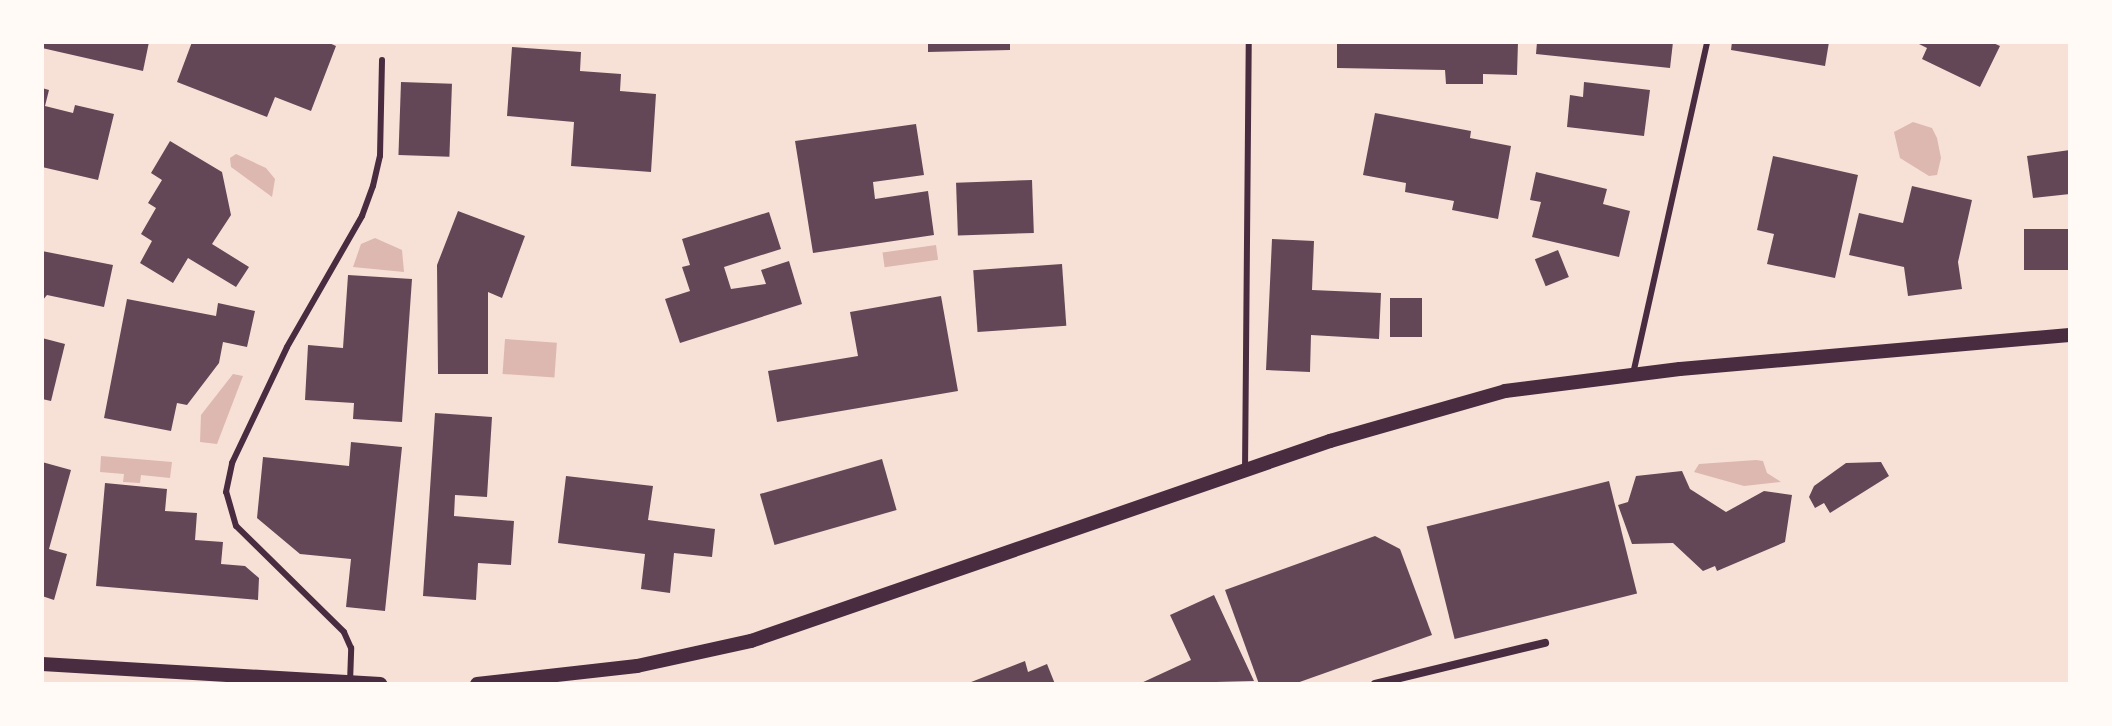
<!DOCTYPE html>
<style>
body{margin:0}
#map{position:relative;width:2112px;height:726px;overflow:hidden;background:#f7e1d7;font-family:"Exo 2",sans-serif}
div>[style]{position:absolute}
.water>*{inset:0;background:#dcb8b0;transform-origin:0 0}
.building>*{inset:0;background:#644757;transform-origin:0 0}
.service>*{height:6px;margin:-3px;padding:0 3px;transform-origin:3px;border-radius:3px;background:#4a2c40}
.minor>*{height:8px;margin:-4px;padding:0 4px;transform-origin:4px;border-radius:4px;background:#4a2c40}
.tertiary>*{height:14px;margin:-7px;padding:0 7px;transform-origin:7px;border-radius:7px;background:#4a2c40}
span{translate:-50% -50%;white-space:nowrap;text-align:center;line-height:1.15;-webkit-text-stroke:6px #fffaf5;paint-order:stroke}
.frame{position:absolute;inset:0;border:44px solid #fffaf5;pointer-events:none}
</style>
<div id="map">
<div class="water">
<div style="clip-path:polygon(1913px 122px,1932px 128px,1937px 138px,1941px 158px,1937px 175px,1929px 176px,1900px 158px,1894px 132px)"></div>
<div style="clip-path:polygon(236px 154px,266px 168px,275px 179px,272px 197px,231px 167px,230px 158px)"></div>
<div style="clip-path:polygon(375px 238px,402px 250px,404px 272px,353px 267px,361px 244px)"></div>
<div style="left:936px;top:245px;width:15px;height:54px;rotate:82deg"></div>
<div style="left:505px;top:339px;width:52px;height:35px;rotate:4deg"></div>
<div style="clip-path:polygon(233px 374px,243px 376px,217px 444px,200px 442px,201px 415px)"></div>
<div style="clip-path:polygon(101px 456px,172px 462px,170px 478px,141px 475px,140px 483px,123px 482px,124px 474px,100px 472px)"></div>
<div style="clip-path:polygon(1756px 460px,1763px 461px,1767px 473px,1781px 482px,1744px 486px,1694px 472px,1699px 464px)"></div>
</div>
<div class="building">
<div style="clip-path:polygon(42px 42px,149px 42px,143px 71px,42px 48px)"></div>
<div style="clip-path:polygon(192px 42px,327px 42px,336px 46px,311px 111px,275px 97px,267px 117px,177px 82px)"></div>
<div style="clip-path:polygon(928px 42px,1010px 42px,1010px 50px,928px 52px)"></div>
<div style="clip-path:polygon(1337px 42px,1518px 42px,1517px 75px,1483px 74px,1483px 84px,1446px 84px,1445px 70px,1337px 68px)"></div>
<div style="clip-path:polygon(1537px 42px,1673px 42px,1670px 68px,1536px 54px)"></div>
<div style="clip-path:polygon(1732px 42px,1829px 42px,1825px 66px,1731px 50px)"></div>
<div style="clip-path:polygon(1915px 42px,1991px 42px,2000px 46px,1980px 87px,1922px 59px,1927px 48px)"></div>
<div style="clip-path:polygon(512px 47px,581px 52px,580px 71px,621px 74px,620px 91px,656px 94px,651px 172px,571px 166px,574px 122px,507px 116px)"></div>
<div style="left:401px;top:82px;width:51px;height:73px;rotate:2deg"></div>
<div style="clip-path:polygon(1584px 82px,1650px 90px,1644px 136px,1567px 127px,1570px 95px,1583px 97px)"></div>
<div style="clip-path:polygon(42px 88px,49px 90px,45px 106px,73px 113px,75px 105px,114px 114px,98px 180px,42px 167px)"></div>
<div style="clip-path:polygon(1375px 113px,1471px 131px,1470px 138px,1511px 146px,1498px 219px,1452px 210px,1454px 201px,1405px 192px,1406px 183px,1363px 175px)"></div>
<div style="clip-path:polygon(916px 124px,924px 175px,873px 182px,875px 199px,928px 191px,934px 235px,813px 253px,795px 141px)"></div>
<div style="clip-path:polygon(170px 141px,222px 172px,231px 215px,212px 244px,249px 267px,236px 287px,188px 258px,173px 283px,140px 263px,152px 241px,141px 234px,156px 208px,148px 203px,162px 180px,151px 173px)"></div>
<div style="clip-path:polygon(2070px 150px,2070px 194px,2033px 198px,2027px 156px)"></div>
<div style="clip-path:polygon(1773px 156px,1858px 175px,1835px 278px,1767px 264px,1774px 234px,1757px 230px)"></div>
<div style="clip-path:polygon(1536px 172px,1607px 189px,1603px 204px,1630px 211px,1619px 257px,1532px 237px,1541px 202px,1530px 200px)"></div>
<div style="left:1032px;top:180px;width:53px;height:76px;rotate:88deg"></div>
<div style="clip-path:polygon(1912px 186px,1972px 200px,1958px 262px,1962px 289px,1908px 296px,1904px 267px,1849px 255px,1859px 213px,1903px 223px)"></div>
<div style="clip-path:polygon(458px 211px,525px 236px,502px 298px,488px 292px,488px 374px,438px 374px,437px 265px)"></div>
<div style="clip-path:polygon(769px 212px,781px 249px,724px 267px,731px 289px,766px 284px,761px 270px,789px 261px,802px 304px,680px 343px,665px 299px,690px 291px,682px 267px,690px 265px,682px 239px)"></div>
<div style="left:2070px;top:229px;width:41px;height:46px;rotate:90deg"></div>
<div style="clip-path:polygon(1272px 239px,1314px 241px,1312px 290px,1381px 293px,1379px 339px,1311px 335px,1310px 372px,1266px 370px)"></div>
<div style="left:1558px;top:250px;width:29px;height:25px;rotate:68deg"></div>
<div style="clip-path:polygon(42px 251px,113px 265px,104px 307px,47px 295px,42px 301px)"></div>
<div style="left:1062px;top:264px;width:62px;height:89px;rotate:86deg"></div>
<div style="clip-path:polygon(348px 275px,412px 279px,402px 422px,353px 419px,354px 403px,305px 400px,308px 345px,343px 348px)"></div>
<div style="clip-path:polygon(941px 296px,958px 391px,777px 422px,768px 371px,858px 356px,850px 312px)"></div>
<div style="left:1390px;top:298px;width:32px;height:39px"></div>
<div style="clip-path:polygon(127px 299px,216px 316px,218px 303px,255px 311px,247px 347px,223px 342px,219px 363px,187px 405px,177px 403px,171px 431px,104px 418px)"></div>
<div style="clip-path:polygon(42px 338px,65px 344px,51px 401px,42px 399px)"></div>
<div style="clip-path:polygon(435px 413px,492px 417px,487px 497px,455px 495px,454px 516px,514px 521px,511px 565px,478px 563px,476px 600px,423px 596px)"></div>
<div style="clip-path:polygon(351px 442px,402px 447px,385px 611px,346px 607px,351px 559px,300px 554px,257px 518px,263px 457px,349px 466px)"></div>
<div style="left:882px;top:459px;width:53px;height:127px;rotate:74deg"></div>
<div style="clip-path:polygon(42px 462px,71px 470px,49px 549px,67px 554px,54px 600px,42px 596px)"></div>
<div style="clip-path:polygon(1881px 462px,1889px 476px,1830px 513px,1824px 503px,1815px 508px,1809px 497px,1814px 486px,1846px 463px)"></div>
<div style="clip-path:polygon(1682px 471px,1690px 489px,1726px 512px,1764px 491px,1792px 495px,1785px 542px,1717px 571px,1715px 566px,1703px 571px,1673px 543px,1632px 544px,1618px 505px,1628px 502px,1636px 476px)"></div>
<div style="clip-path:polygon(566px 476px,653px 486px,648px 520px,715px 529px,712px 557px,674px 553px,670px 593px,641px 589px,645px 554px,558px 543px)"></div>
<div style="left:1609px;top:481px;width:116px;height:188px;rotate:76deg"></div>
<div style="clip-path:polygon(105px 483px,167px 489px,165px 511px,197px 513px,195px 540px,223px 542px,221px 564px,245px 566px,259px 578px,258px 600px,96px 586px)"></div>
<div style="clip-path:polygon(1375px 536px,1400px 549px,1432px 635px,1294px 684px,1259px 684px,1225px 590px)"></div>
<div style="clip-path:polygon(1214px 595px,1254px 681px,1139px 684px,1191px 660px,1170px 615px)"></div>
<div style="clip-path:polygon(1025px 661px,1028px 672px,1047px 664px,1055px 684px,966px 684px)"></div>
</div>
<div class="service">
<div style="left:1633px;top:374px;width:340px;rotate:-77.4deg"></div>
<div style="left:1245px;top:471px;width:429px;rotate:-89.5deg"></div>
<div style="left:350px;top:683px;width:35px;rotate:-88deg"></div>
<div style="left:351px;top:648px;width:17px;rotate:-114deg"></div>
<div style="left:344px;top:632px;width:151px;rotate:-135.5deg"></div>
<div style="left:236px;top:526px;width:35px;rotate:-106deg"></div>
<div style="left:226px;top:492px;width:30px;rotate:-78deg"></div>
<div style="left:232px;top:463px;width:128px;rotate:-64.6deg"></div>
<div style="left:287px;top:347px;width:151px;rotate:-60.2deg"></div>
<div style="left:362px;top:216px;width:32px;rotate:-70deg"></div>
<div style="left:373px;top:186px;width:31px;rotate:-77deg"></div>
<div style="left:380px;top:156px;width:96px;rotate:-88.8deg"></div>
</div>
<div class="minor">
<div style="left:1375px;top:684px;width:175px;rotate:-13.6deg"></div>
</div>
<div class="tertiary">
<div style="left:42px;top:664px;width:339px;rotate:3.4deg"></div>
<div style="left:477px;top:684px;width:161px;rotate:-6.4deg"></div>
<div style="left:637px;top:666px;width:117px;rotate:-12.4deg"></div>
<div style="left:751px;top:641px;width:613px;rotate:-19.06deg"></div>
<div style="left:1330px;top:441px;width:182px;rotate:-15.9deg"></div>
<div style="left:1505px;top:391px;width:176px;rotate:-7.2deg"></div>
<div style="left:1680px;top:369px;width:391px;rotate:-5deg"></div>
</div>
<div class="frame"></div>
</div>
